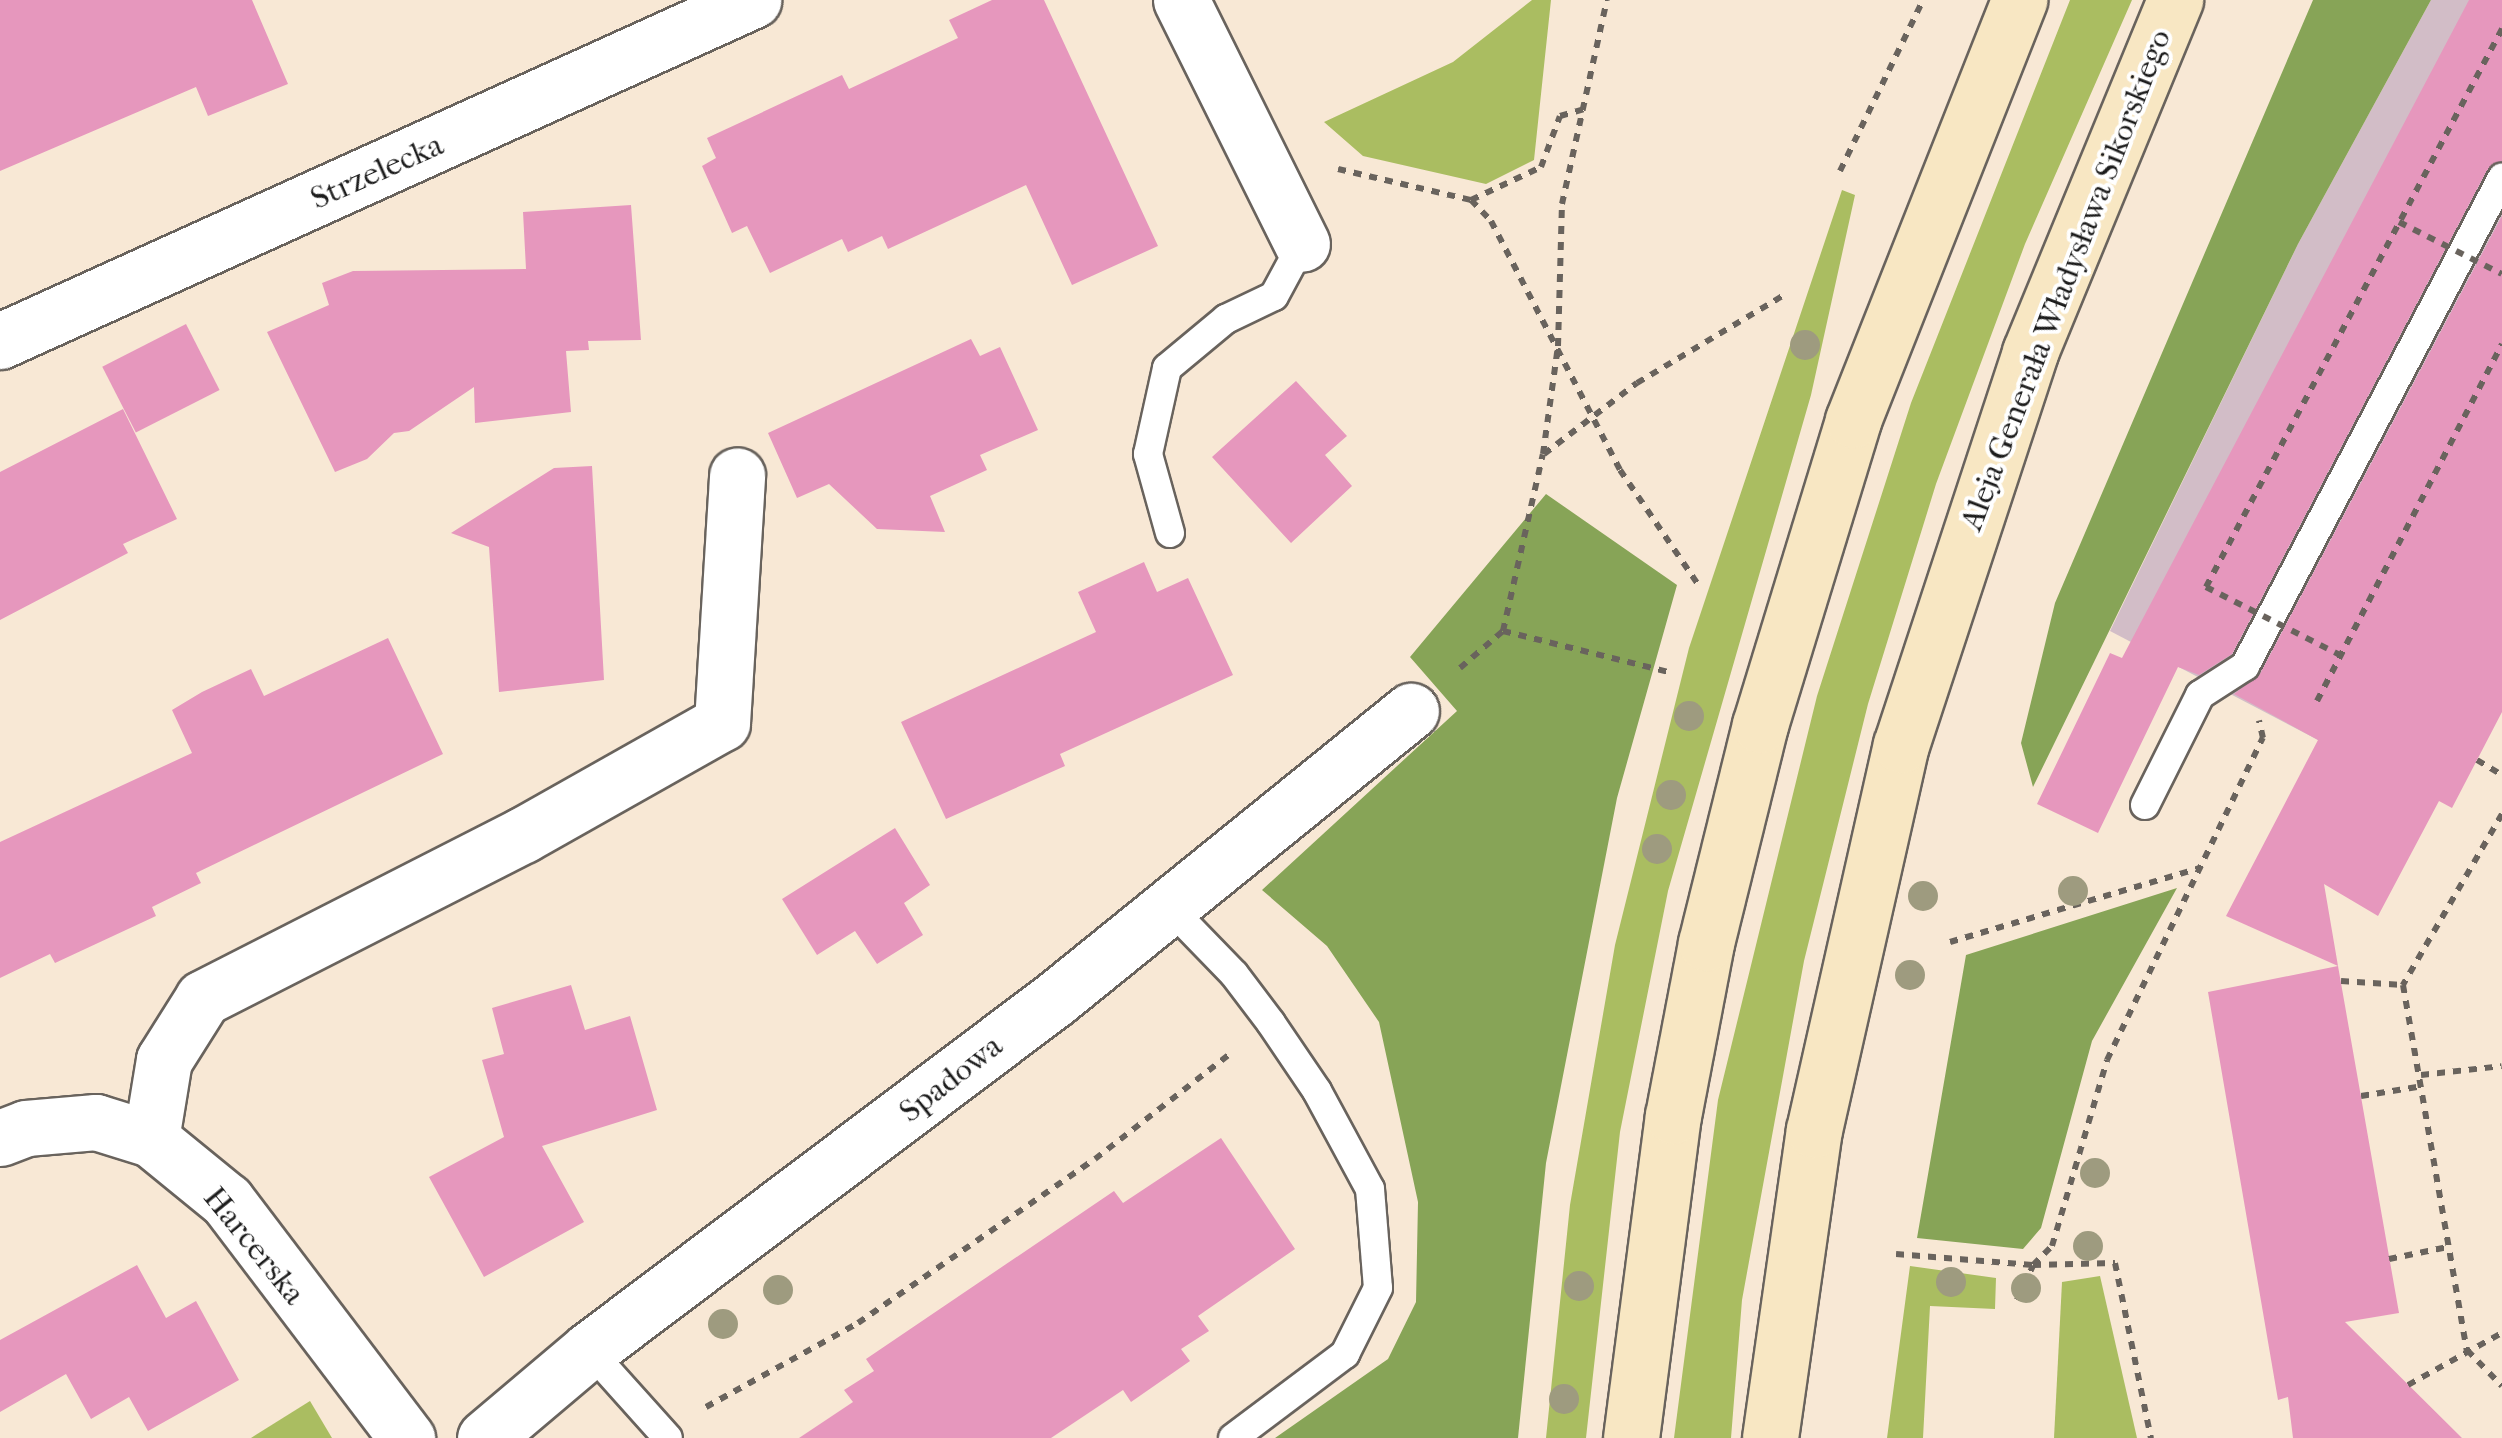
<!DOCTYPE html>
<meta charset="utf-8">
<style>
body{margin:0}
#map{position:relative;width:2502px;height:1438px;overflow:hidden;background:#f8e8d5;font-family:"IM FELL French Canon",serif}
div>[style]{position:absolute}
.industrial>*{inset:0;background:#d2bdc7}
.green>*{inset:0;background:#aabd61}
.forest>*{inset:0;background:#87a457}
.building>*{inset:0;background:#e697bd;transform-origin:0 0}
.path>*{height:6px;margin-top:-3px;transform-origin:0;background:repeating-linear-gradient(90deg,#69635d 0 8px,transparent 0 16px)}
.roads{filter:drop-shadow(2px 0 #69635d) drop-shadow(-2px 0 #69635d) drop-shadow(0 2px #69635d) drop-shadow(0 -2px #69635d)}
.lane>*{height:28px;margin:-14px;padding:0 14px;transform-origin:14px;border-radius:14px;background:#fff}
.street>*{height:55px;margin:-27.5px;padding:0 27.5px;transform-origin:27.5px;border-radius:27.5px;background:#fff}
.secondary>*{height:55px;margin:-27.5px;padding:0 27.5px;transform-origin:27.5px;border-radius:27.5px;background:#f8e7c3}
.path-bridge>*{height:6px;margin-top:-3px;transform-origin:0;background:repeating-linear-gradient(90deg,#69635d 0 8px,transparent 0 16px)}
.trees>*{width:30px;height:30px;margin:-15px;border-radius:50%;background:#9e9b7f}
span{translate:-50% -50%;white-space:nowrap;text-align:center;line-height:1.15;-webkit-text-stroke:8px #fff;paint-order:stroke}
.street-label{font-size:32px;color:#1c1c1c}
</style>
<div id="map">
<div class="industrial">
<div style="clip-path:polygon(2431px 0,2502px 0,2502px 423px,2318px 740px,2110px 631px,2298px 244px)"></div>
</div>
<div class="green">
<div style="clip-path:polygon(1532px 0,1551px 0,1534px 160px,1486px 184px,1363px 156px,1324px 122px,1453px 62px)"></div>
<div style="clip-path:polygon(2070px 0,2132px 0,2025px 244px,1936px 484px,1868px 704px,1804px 961px,1742px 1300px,1731px 1438px,1674px 1438px,1718px 1100px,1817px 696px,1911px 403px)"></div>
<div style="clip-path:polygon(1842px 190px,1855px 195px,1811px 395px,1668px 891px,1620px 1132px,1586px 1438px,1546px 1438px,1570px 1205px,1615px 945px,1689px 648px)"></div>
<div style="clip-path:polygon(1910px 1266px,1996px 1278px,1995px 1309px,1930px 1306px,1923px 1438px,1887px 1438px)"></div>
<div style="clip-path:polygon(2100px 1276px,2137px 1438px,2054px 1438px,2062px 1282px)"></div>
<div style="clip-path:polygon(310px 1401px,332px 1438px,251px 1438px)"></div>
</div>
<div class="forest">
<div style="clip-path:polygon(2313px 0,2431px 0,2298px 244px,2033px 787px,2021px 743px,2055px 603px)"></div>
<div style="clip-path:polygon(1546px 494px,1677px 585px,1617px 798px,1546px 1163px,1518px 1438px,1275px 1438px,1388px 1359px,1416px 1302px,1418px 1202px,1379px 1022px,1327px 946px,1262px 890px,1457px 711px,1410px 657px)"></div>
<div style="clip-path:polygon(2177px 888px,2092px 1041px,2041px 1228px,2023px 1249px,1917px 1238px,1966px 955px)"></div>
</div>
<div class="building">
<div style="clip-path:polygon(0 0,252px 0,288px 84px,208px 116px,196px 87px,0 171px)"></div>
<div style="clip-path:polygon(992px 0,1044px 0,1158px 246px,1072px 285px,1026px 185px,888px 249px,882px 236px,848px 252px,842px 239px,770px 273px,747px 226px,732px 233px,702px 166px,716px 158px,707px 138px,842px 75px,849px 89px,958px 38px,949px 20px)"></div>
<div style="clip-path:polygon(2469px 0,2502px 0,2502px 161px,2487px 170px,2232px 654px,2199px 675px,2178px 667px,2098px 833px,2037px 804px,2110px 653px,2122px 658px)"></div>
<div style="clip-path:polygon(631px 205px,641px 340px,588px 341px,589px 350px,566px 351px,571px 412px,475px 423px,474px 387px,409px 431px,394px 433px,367px 459px,335px 472px,267px 332px,329px 305px,322px 283px,353px 271px,526px 269px,523px 212px)"></div>
<div style="clip-path:polygon(2502px 216px,2502px 712px,2452px 808px,2439px 801px,2378px 916px,2324px 884px,2338px 966px,2226px 916px,2318px 740px,2234px 694px,2260px 674px)"></div>
<div style="left:186px;top:324px;width:74px;height:94px;rotate:63deg"></div>
<div style="clip-path:polygon(971px 339px,980px 356px,1000px 347px,1038px 430px,980px 455px,987px 470px,930px 496px,945px 532px,877px 529px,829px 484px,797px 498px,768px 433px)"></div>
<div style="clip-path:polygon(1296px 381px,1347px 436px,1325px 455px,1352px 486px,1291px 543px,1212px 457px)"></div>
<div style="clip-path:polygon(123px 409px,177px 519px,123px 544px,128px 553px,0 620px,0 472px)"></div>
<div style="clip-path:polygon(592px 466px,604px 680px,499px 692px,489px 547px,451px 533px,554px 468px)"></div>
<div style="clip-path:polygon(1144px 562px,1157px 592px,1188px 578px,1233px 675px,1060px 754px,1065px 766px,946px 819px,901px 722px,1096px 632px,1078px 592px)"></div>
<div style="clip-path:polygon(388px 638px,443px 754px,196px 873px,201px 883px,152px 907px,156px 916px,55px 963px,50px 954px,0 978px,0 842px,192px 753px,172px 710px,202px 692px,251px 669px,264px 696px)"></div>
<div style="clip-path:polygon(895px 828px,930px 885px,904px 903px,923px 935px,877px 964px,855px 931px,817px 955px,782px 899px)"></div>
<div style="clip-path:polygon(2338px 966px,2399px 1313px,2345px 1322px,2462px 1438px,2293px 1438px,2288px 1397px,2278px 1400px,2208px 992px)"></div>
<div style="clip-path:polygon(571px 985px,585px 1030px,630px 1016px,657px 1110px,542px 1146px,584px 1222px,484px 1277px,429px 1177px,504px 1137px,482px 1060px,504px 1054px,492px 1008px)"></div>
<div style="clip-path:polygon(1221px 1138px,1295px 1249px,1198px 1316px,1209px 1331px,1181px 1349px,1190px 1361px,1131px 1402px,1123px 1390px,1051px 1438px,799px 1438px,853px 1402px,844px 1390px,874px 1371px,866px 1359px,1114px 1191px,1123px 1203px)"></div>
<div style="clip-path:polygon(137px 1265px,166px 1318px,196px 1301px,239px 1380px,148px 1431px,129px 1397px,91px 1419px,66px 1374px,0 1412px,0 1340px)"></div>
</div>
<div class="path">
<div style="left:1338px;top:169px;width:137px;rotate:13.1deg"></div>
<div style="left:1471px;top:200px;width:29px;rotate:46deg"></div>
<div style="left:1491px;top:221px;width:280px;rotate:62.6deg"></div>
<div style="left:1620px;top:470px;width:140px;rotate:55.7deg"></div>
<div style="left:1840px;top:171px;width:190px;rotate:-64.1deg"></div>
<div style="left:1471px;top:200px;width:77px;rotate:-25.2deg"></div>
<div style="left:1541px;top:167px;width:54px;rotate:-69.6deg"></div>
<div style="left:1560px;top:116px;width:25px;rotate:-16deg"></div>
<div style="left:1544px;top:454px;width:117px;rotate:-37.4deg"></div>
<div style="left:1637px;top:383px;width:174px;rotate:-30.9deg"></div>
<div style="left:2206px;top:587px;width:632px;rotate:-62.06deg"></div>
<div style="left:1503px;top:631px;width:171px;rotate:13.9deg"></div>
<div style="left:1460px;top:668px;width:57px;rotate:-40.7deg"></div>
<div style="left:1503px;top:631px;width:181px;rotate:-77.3deg"></div>
<div style="left:1543px;top:454px;width:109px;rotate:-82.1deg"></div>
<div style="left:1558px;top:346px;width:142px;rotate:-88.4deg"></div>
<div style="left:1562px;top:204px;width:209px;rotate:-77.6deg"></div>
<div style="left:2317px;top:701px;width:402px;rotate:-62.6deg"></div>
<div style="left:2477px;top:760px;width:29px;rotate:31deg"></div>
<div style="left:2502px;top:814px;width:198px;rotate:120.1deg"></div>
<div style="left:2403px;top:985px;width:371px;rotate:80.1deg"></div>
<div style="left:2467px;top:1350px;width:50px;rotate:45.8deg"></div>
<div style="left:1950px;top:942px;width:261px;rotate:-16.5deg"></div>
<div style="left:2341px;top:981px;width:62px;rotate:3.7deg"></div>
<div style="left:2421px;top:1075px;width:81px;rotate:-6.3deg"></div>
<div style="left:2361px;top:1096px;width:63px;rotate:-9.2deg"></div>
<div style="left:1896px;top:1254px;width:137px;rotate:4.6deg"></div>
<div style="left:2033px;top:1265px;width:27px;rotate:-45deg"></div>
<div style="left:2052px;top:1246px;width:194px;rotate:-73.5deg"></div>
<div style="left:2107px;top:1060px;width:358px;rotate:-64.2deg"></div>
<div style="left:2263px;top:738px;width:18px;rotate:-103deg"></div>
<div style="left:2389px;top:1259px;width:60px;rotate:-11.5deg"></div>
<div style="left:2017px;top:1300px;width:38px;rotate:-65deg"></div>
<div style="left:2033px;top:1265px;width:82px;rotate:-1.4deg"></div>
<div style="left:2115px;top:1263px;width:179px;rotate:78.4deg"></div>
<div style="left:2408px;top:1385px;width:107px;rotate:-29deg"></div>
<div style="left:706px;top:1407px;width:174px;rotate:-28.9deg"></div>
<div style="left:858px;top:1323px;width:288px;rotate:-34.7deg"></div>
<div style="left:1095px;top:1159px;width:171px;rotate:-37.9deg"></div>
</div>
<div class="roads">
<div class="lane">
<div style="left:1170px;top:533px;width:82px;rotate:-105.6deg"></div>
<div style="left:1148px;top:454px;width:88px;rotate:-77.5deg"></div>
<div style="left:1167px;top:368px;width:77px;rotate:-39.7deg"></div>
<div style="left:1226px;top:319px;width:53px;rotate:-25.6deg"></div>
<div style="left:1274px;top:296px;width:59px;rotate:-61.7deg"></div>
<div style="left:2145px;top:805px;width:123px;rotate:-63.4deg"></div>
<div style="left:2200px;top:695px;width:54px;rotate:-32.8deg"></div>
<div style="left:2245px;top:666px;width:552px;rotate:-62.23deg"></div>
<div style="left:1169px;top:907px;width:93px;rotate:45.9deg"></div>
<div style="left:1234px;top:974px;width:61px;rotate:52.9deg"></div>
<div style="left:1271px;top:1023px;width:82px;rotate:55.9deg"></div>
<div style="left:1317px;top:1091px;width:111px;rotate:61.6deg"></div>
<div style="left:1370px;top:1189px;width:99px;rotate:85.4deg"></div>
<div style="left:1378px;top:1288px;width:74px;rotate:116.6deg"></div>
<div style="left:1345px;top:1354px;width:140px;rotate:143.1deg"></div>
<div style="left:589px;top:1350px;width:118px;rotate:48.1deg"></div>
</div>
<div class="street">
<div style="left:1181px;top:0;width:272px;rotate:63.6deg"></div>
<div style="left:0;top:341px;width:827px;rotate:-24.36deg"></div>
<div style="left:0;top:1138px;width:28px;rotate:-21deg"></div>
<div style="left:26px;top:1128px;width:70px;rotate:-4.9deg"></div>
<div style="left:96px;top:1122px;width:58px;rotate:17.2deg"></div>
<div style="left:151px;top:1139px;width:98px;rotate:39.2deg"></div>
<div style="left:227px;top:1201px;width:298px;rotate:52.8deg"></div>
<div style="left:151px;top:1139px;width:80px;rotate:-80.7deg"></div>
<div style="left:164px;top:1060px;width:73px;rotate:-57.8deg"></div>
<div style="left:203px;top:998px;width:359px;rotate:-27deg"></div>
<div style="left:523px;top:835px;width:228px;rotate:-29.4deg"></div>
<div style="left:722px;top:723px;width:248px;rotate:-86.5deg"></div>
<div style="left:485px;top:1438px;width:136px;rotate:-40.2deg"></div>
<div style="left:589px;top:1350px;width:583px;rotate:-36.99deg"></div>
<div style="left:1055px;top:999px;width:458px;rotate:-39deg"></div>
</div>
<div class="secondary">
<div style="left:1631px;top:1438px;width:325px;rotate:-82.6deg"></div>
<div style="left:1673px;top:1116px;width:176px;rotate:-79.2deg"></div>
<div style="left:1706px;top:943px;width:225px;rotate:-76.1deg"></div>
<div style="left:1760px;top:725px;width:319px;rotate:-73deg"></div>
<div style="left:1853px;top:420px;width:452px;rotate:-68.4deg"></div>
<div style="left:1770px;top:1438px;width:311px;rotate:-81.9deg"></div>
<div style="left:1814px;top:1130px;width:395px;rotate:-77.3deg"></div>
<div style="left:1901px;top:745px;width:414px;rotate:-71.8deg"></div>
<div style="left:2030px;top:352px;width:381px;rotate:-67.6deg"></div>
</div>
</div>
<div class="path-bridge">
<div style="left:2399px;top:222px;width:115px;rotate:26.8deg"></div>
<div style="left:2206px;top:587px;width:150px;rotate:26.9deg"></div>
</div>
<div class="trees">
<div style="left:1805px;top:345px"></div>
<div style="left:1689px;top:716px"></div>
<div style="left:1671px;top:795px"></div>
<div style="left:1657px;top:849px"></div>
<div style="left:2073px;top:891px"></div>
<div style="left:1923px;top:896px"></div>
<div style="left:1910px;top:975px"></div>
<div style="left:2095px;top:1173px"></div>
<div style="left:2088px;top:1246px"></div>
<div style="left:1951px;top:1282px"></div>
<div style="left:1579px;top:1286px"></div>
<div style="left:2026px;top:1288px"></div>
<div style="left:778px;top:1290px"></div>
<div style="left:723px;top:1324px"></div>
<div style="left:1564px;top:1399px"></div>
</div>
<div class="street-label">
<span style="left:377px;top:172px;rotate:-24deg">Strzelecka</span>
<span style="left:2066px;top:280px;rotate:-69deg">Aleja Generała Władysława Sikorskiego</span>
<span style="left:951px;top:1079px;rotate:-38deg">Spadowa</span>
<span style="left:254px;top:1246px;rotate:51deg">Harcerska</span>
</div>
</div>
